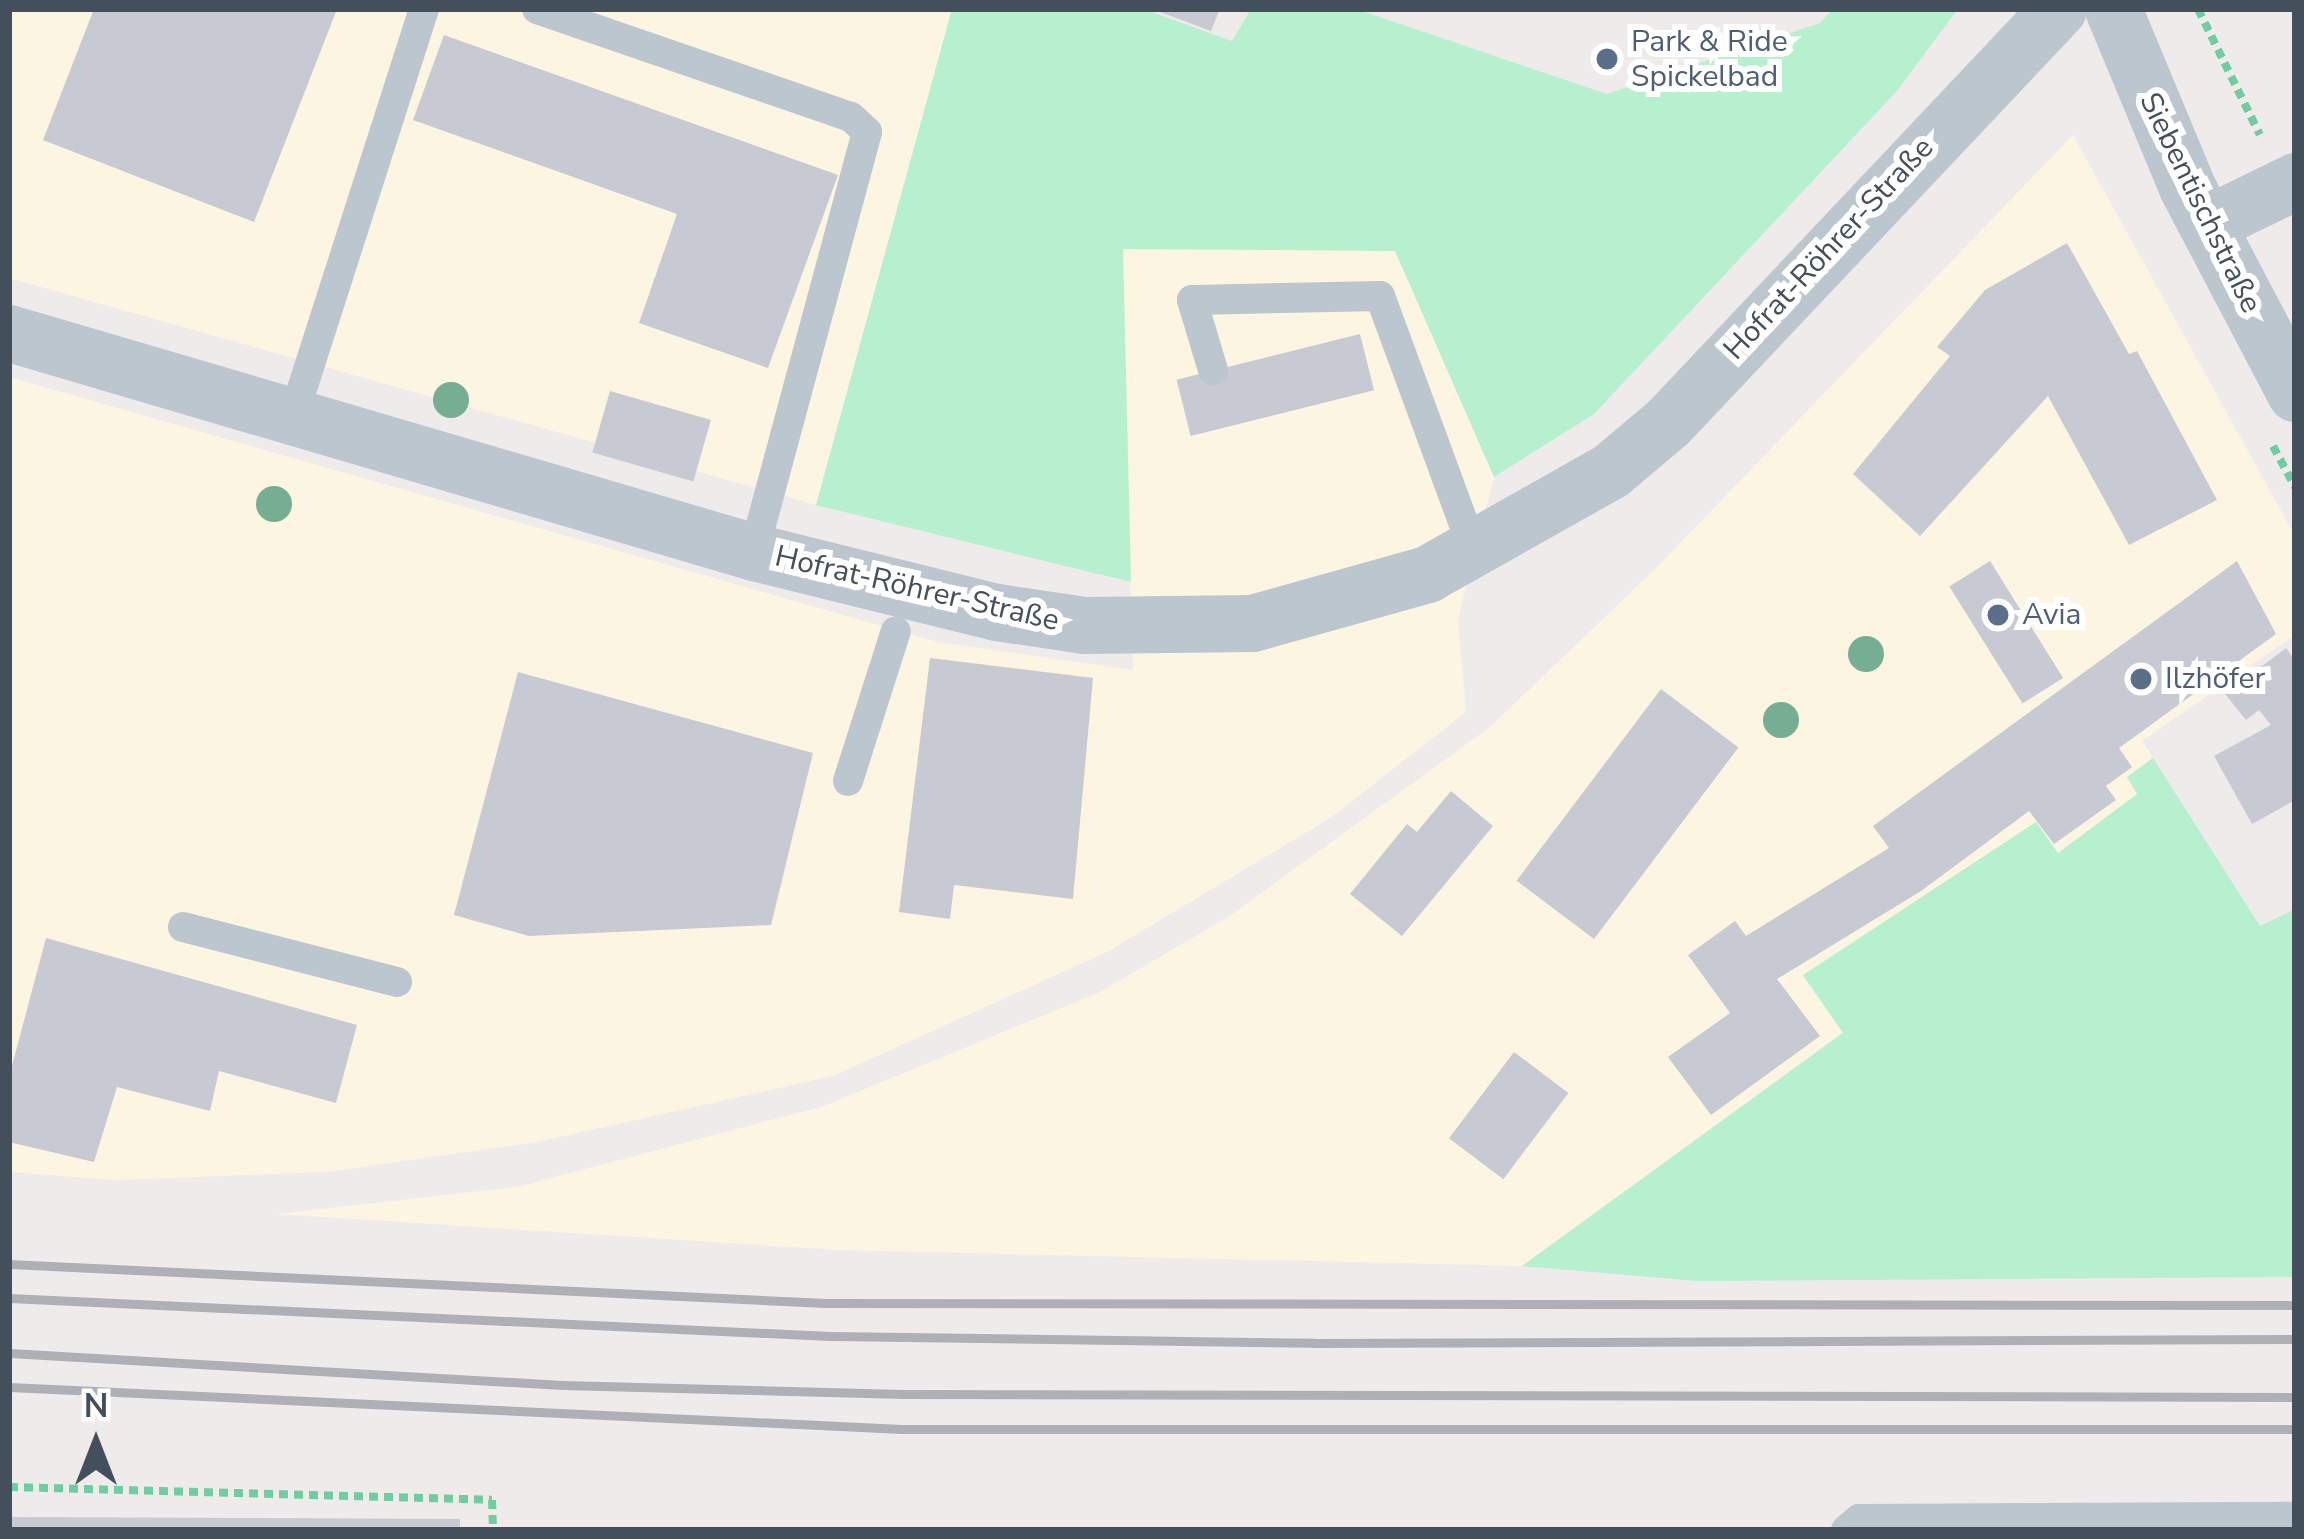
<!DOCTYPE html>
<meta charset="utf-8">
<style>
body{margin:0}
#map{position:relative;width:2304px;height:1539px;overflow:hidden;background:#efebeb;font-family:"Nunito Sans",sans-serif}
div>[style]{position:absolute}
.commercial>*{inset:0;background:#fcf5e2}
.green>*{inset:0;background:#b6f0ce}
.building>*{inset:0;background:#c7cad2;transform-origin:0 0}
.path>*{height:8px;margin-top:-4px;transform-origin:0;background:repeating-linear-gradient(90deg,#6dcfa1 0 9px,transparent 0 15px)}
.lane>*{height:30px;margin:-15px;padding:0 15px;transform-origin:15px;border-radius:15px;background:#bbc6cf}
.street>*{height:57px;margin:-28.5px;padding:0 28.5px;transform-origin:28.5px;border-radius:28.5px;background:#bbc6cf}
.rail>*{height:9px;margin:-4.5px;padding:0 4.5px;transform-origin:4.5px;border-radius:4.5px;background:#adb1b7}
.trees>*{width:36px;height:36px;margin:-18px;border-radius:50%;background:#75ae92}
.dots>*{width:33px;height:33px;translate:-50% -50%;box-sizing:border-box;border:6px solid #fff;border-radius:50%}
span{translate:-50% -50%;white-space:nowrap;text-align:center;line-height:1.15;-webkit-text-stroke:12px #fff;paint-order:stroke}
.service-label{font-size:30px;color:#4e5e75}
.left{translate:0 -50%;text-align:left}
.street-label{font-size:30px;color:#434f5a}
.frame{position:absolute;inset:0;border:12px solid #434f5a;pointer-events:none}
.north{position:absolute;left:36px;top:1383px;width:120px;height:120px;-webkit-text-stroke:9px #fff;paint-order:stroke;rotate:0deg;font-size:33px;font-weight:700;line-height:48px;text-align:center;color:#434f5a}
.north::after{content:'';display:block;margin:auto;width:42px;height:54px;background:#434f5a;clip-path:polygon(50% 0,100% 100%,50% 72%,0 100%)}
</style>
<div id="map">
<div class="commercial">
<div style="clip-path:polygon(9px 9px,952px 9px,816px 505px,9px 278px)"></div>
<div style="clip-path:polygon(2073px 135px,2295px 536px,2295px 635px,2142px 741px,2153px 758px,2127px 777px,2138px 794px,2058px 854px,2036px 823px,1803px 976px,1843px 1032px,1522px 1266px,838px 1250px,275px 1214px,517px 1187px,824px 1106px,1100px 992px,1228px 917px,1490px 727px,1658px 566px)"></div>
<div style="clip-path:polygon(1119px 243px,1397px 247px,1495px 474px,1458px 619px,1466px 712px,1332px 817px,1107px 952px,833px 1076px,537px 1142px,327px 1172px,115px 1180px,9px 1172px,9px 377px,938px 642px,1133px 670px)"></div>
</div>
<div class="green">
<div style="clip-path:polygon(952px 9px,1143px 9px,1232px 41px,1251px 9px,1356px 9px,1607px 94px,1820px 23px,1833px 9px,1958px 9px,1896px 92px,1594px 414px,1494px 477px,1395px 251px,1123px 249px,1131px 582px,816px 505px)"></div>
<div style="clip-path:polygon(2153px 758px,2260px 926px,2295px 909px,2295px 1277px,1697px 1281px,1522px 1266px,1843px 1033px,1803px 975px,2036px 822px,2058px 853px,2137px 794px,2127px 777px)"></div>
</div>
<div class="building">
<div style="clip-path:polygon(94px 9px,337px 9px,254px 222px,43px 140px)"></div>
<div style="clip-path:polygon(1152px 9px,1220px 9px,1211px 31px)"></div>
<div style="clip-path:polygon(444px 35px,838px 175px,768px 368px,639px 323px,677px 214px,413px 120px)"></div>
<div style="clip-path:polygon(2067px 243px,2129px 354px,2137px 351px,2217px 500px,2129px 545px,2048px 396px,1920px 536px,1853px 474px,1950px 356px,1937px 347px,1985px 290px)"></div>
<div style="left:1360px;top:334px;width:58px;height:189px;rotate:76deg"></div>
<div style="left:610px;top:391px;width:105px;height:64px;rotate:16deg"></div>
<div style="left:1990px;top:561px;width:138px;height:48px;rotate:58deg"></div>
<div style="clip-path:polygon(2237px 561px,2276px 634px,2119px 748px,2132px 767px,2106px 786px,2116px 800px,2054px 844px,2029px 811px,1921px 891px,1777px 979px,1820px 1036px,1711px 1115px,1668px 1057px,1730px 1013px,1688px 955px,1735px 921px,1746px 936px,1889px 848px,1873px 826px)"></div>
<div style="clip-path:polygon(2286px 648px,2295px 660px,2295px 800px,2252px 824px,2214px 756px,2271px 725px,2259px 710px,2246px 720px,2225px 694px)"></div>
<div style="clip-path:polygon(930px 658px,1093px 678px,1073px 899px,954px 885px,950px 919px,899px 912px)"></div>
<div style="clip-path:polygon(518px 672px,813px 753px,771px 925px,529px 936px,454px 915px)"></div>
<div style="left:1661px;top:689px;width:97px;height:240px;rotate:37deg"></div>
<div style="clip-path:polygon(1451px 791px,1493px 826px,1402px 936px,1350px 894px,1407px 824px,1417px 832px)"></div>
<div style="clip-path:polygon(46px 938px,357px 1025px,336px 1103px,219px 1071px,210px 1111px,117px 1087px,94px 1162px,9px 1142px,9px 1077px)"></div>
<div style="left:1514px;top:1052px;width:68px;height:108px;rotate:37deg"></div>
<div style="clip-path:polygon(9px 1517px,460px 1519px,460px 1530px,9px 1530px)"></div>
</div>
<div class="path">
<div style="left:2198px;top:9px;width:140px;rotate:63.8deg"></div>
<div style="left:2273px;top:446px;width:47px;rotate:61.8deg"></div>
<div style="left:9px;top:1487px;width:483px;rotate:1.5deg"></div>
<div style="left:492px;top:1500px;width:30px;rotate:88deg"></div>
</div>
<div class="lane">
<div style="left:537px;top:9px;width:332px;rotate:19deg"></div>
<div style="left:851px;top:117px;width:22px;rotate:43deg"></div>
<div style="left:867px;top:132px;width:435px;rotate:105.1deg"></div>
<div style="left:1213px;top:370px;width:73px;rotate:-106.7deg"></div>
<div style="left:1192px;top:300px;width:188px;rotate:-1.2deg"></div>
<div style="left:1380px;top:296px;width:273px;rotate:69.8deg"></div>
<div style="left:293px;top:417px;width:429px;rotate:-72.2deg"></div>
<div style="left:848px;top:781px;width:157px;rotate:-72.3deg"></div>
<div style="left:183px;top:927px;width:221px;rotate:14.4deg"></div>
<div style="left:1846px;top:1530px;width:17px;rotate:-40deg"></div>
<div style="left:1859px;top:1519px;width:436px;rotate:-0.3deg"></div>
</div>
<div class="street">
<div style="left:2113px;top:9px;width:193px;rotate:67.4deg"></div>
<div style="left:2187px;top:187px;width:233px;rotate:62.3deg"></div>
<div style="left:2207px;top:224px;width:98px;rotate:-26deg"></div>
<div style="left:9px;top:333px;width:777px;rotate:16.38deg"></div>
<div style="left:754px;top:552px;width:250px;rotate:13.9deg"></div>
<div style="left:997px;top:612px;width:88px;rotate:8.5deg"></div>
<div style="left:1084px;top:625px;width:168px;rotate:-0.7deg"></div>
<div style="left:1252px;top:623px;width:182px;rotate:-15.6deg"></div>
<div style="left:1427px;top:574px;width:210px;rotate:-29.4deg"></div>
<div style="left:1610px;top:471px;width:76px;rotate:-40.2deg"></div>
<div style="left:1668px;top:422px;width:568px;rotate:-46.64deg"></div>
</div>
<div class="rail">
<div style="left:9px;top:1264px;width:818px;rotate:2.73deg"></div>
<div style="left:826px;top:1303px;width:1469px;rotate:0.08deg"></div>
<div style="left:9px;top:1298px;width:822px;rotate:2.65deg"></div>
<div style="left:830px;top:1336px;width:484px;rotate:0.8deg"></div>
<div style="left:1314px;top:1343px;width:981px;rotate:-0.23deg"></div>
<div style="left:9px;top:1353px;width:554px;rotate:3.31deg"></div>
<div style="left:562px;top:1385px;width:341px;rotate:1.5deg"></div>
<div style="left:903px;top:1394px;width:1392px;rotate:0.12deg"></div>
<div style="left:9px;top:1387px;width:894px;rotate:2.69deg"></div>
<div style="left:902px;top:1429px;width:1393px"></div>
</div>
<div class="trees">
<div style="left:451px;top:400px"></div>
<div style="left:274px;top:504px"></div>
<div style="left:1866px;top:654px"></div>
<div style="left:1781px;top:720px"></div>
</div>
<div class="dots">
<div style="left:1607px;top:59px;background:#5c6f8a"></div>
<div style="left:1998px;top:615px;background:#5c6f8a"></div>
<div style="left:2141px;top:679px;background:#5c6f8a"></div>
</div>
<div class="service-label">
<span class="left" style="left:1631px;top:59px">Park &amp; Ride<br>Spickelbad</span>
<span class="left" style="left:2022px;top:615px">Avia</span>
<span class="left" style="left:2165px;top:679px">Ilzhöfer</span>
</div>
<div class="street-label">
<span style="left:2200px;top:203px;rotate:64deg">Siebentischstraße</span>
<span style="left:1829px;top:249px;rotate:-47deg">Hofrat-Röhrer-Straße</span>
<span style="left:917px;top:589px;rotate:13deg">Hofrat-Röhrer-Straße</span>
</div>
<div class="frame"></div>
<div class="north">N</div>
</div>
